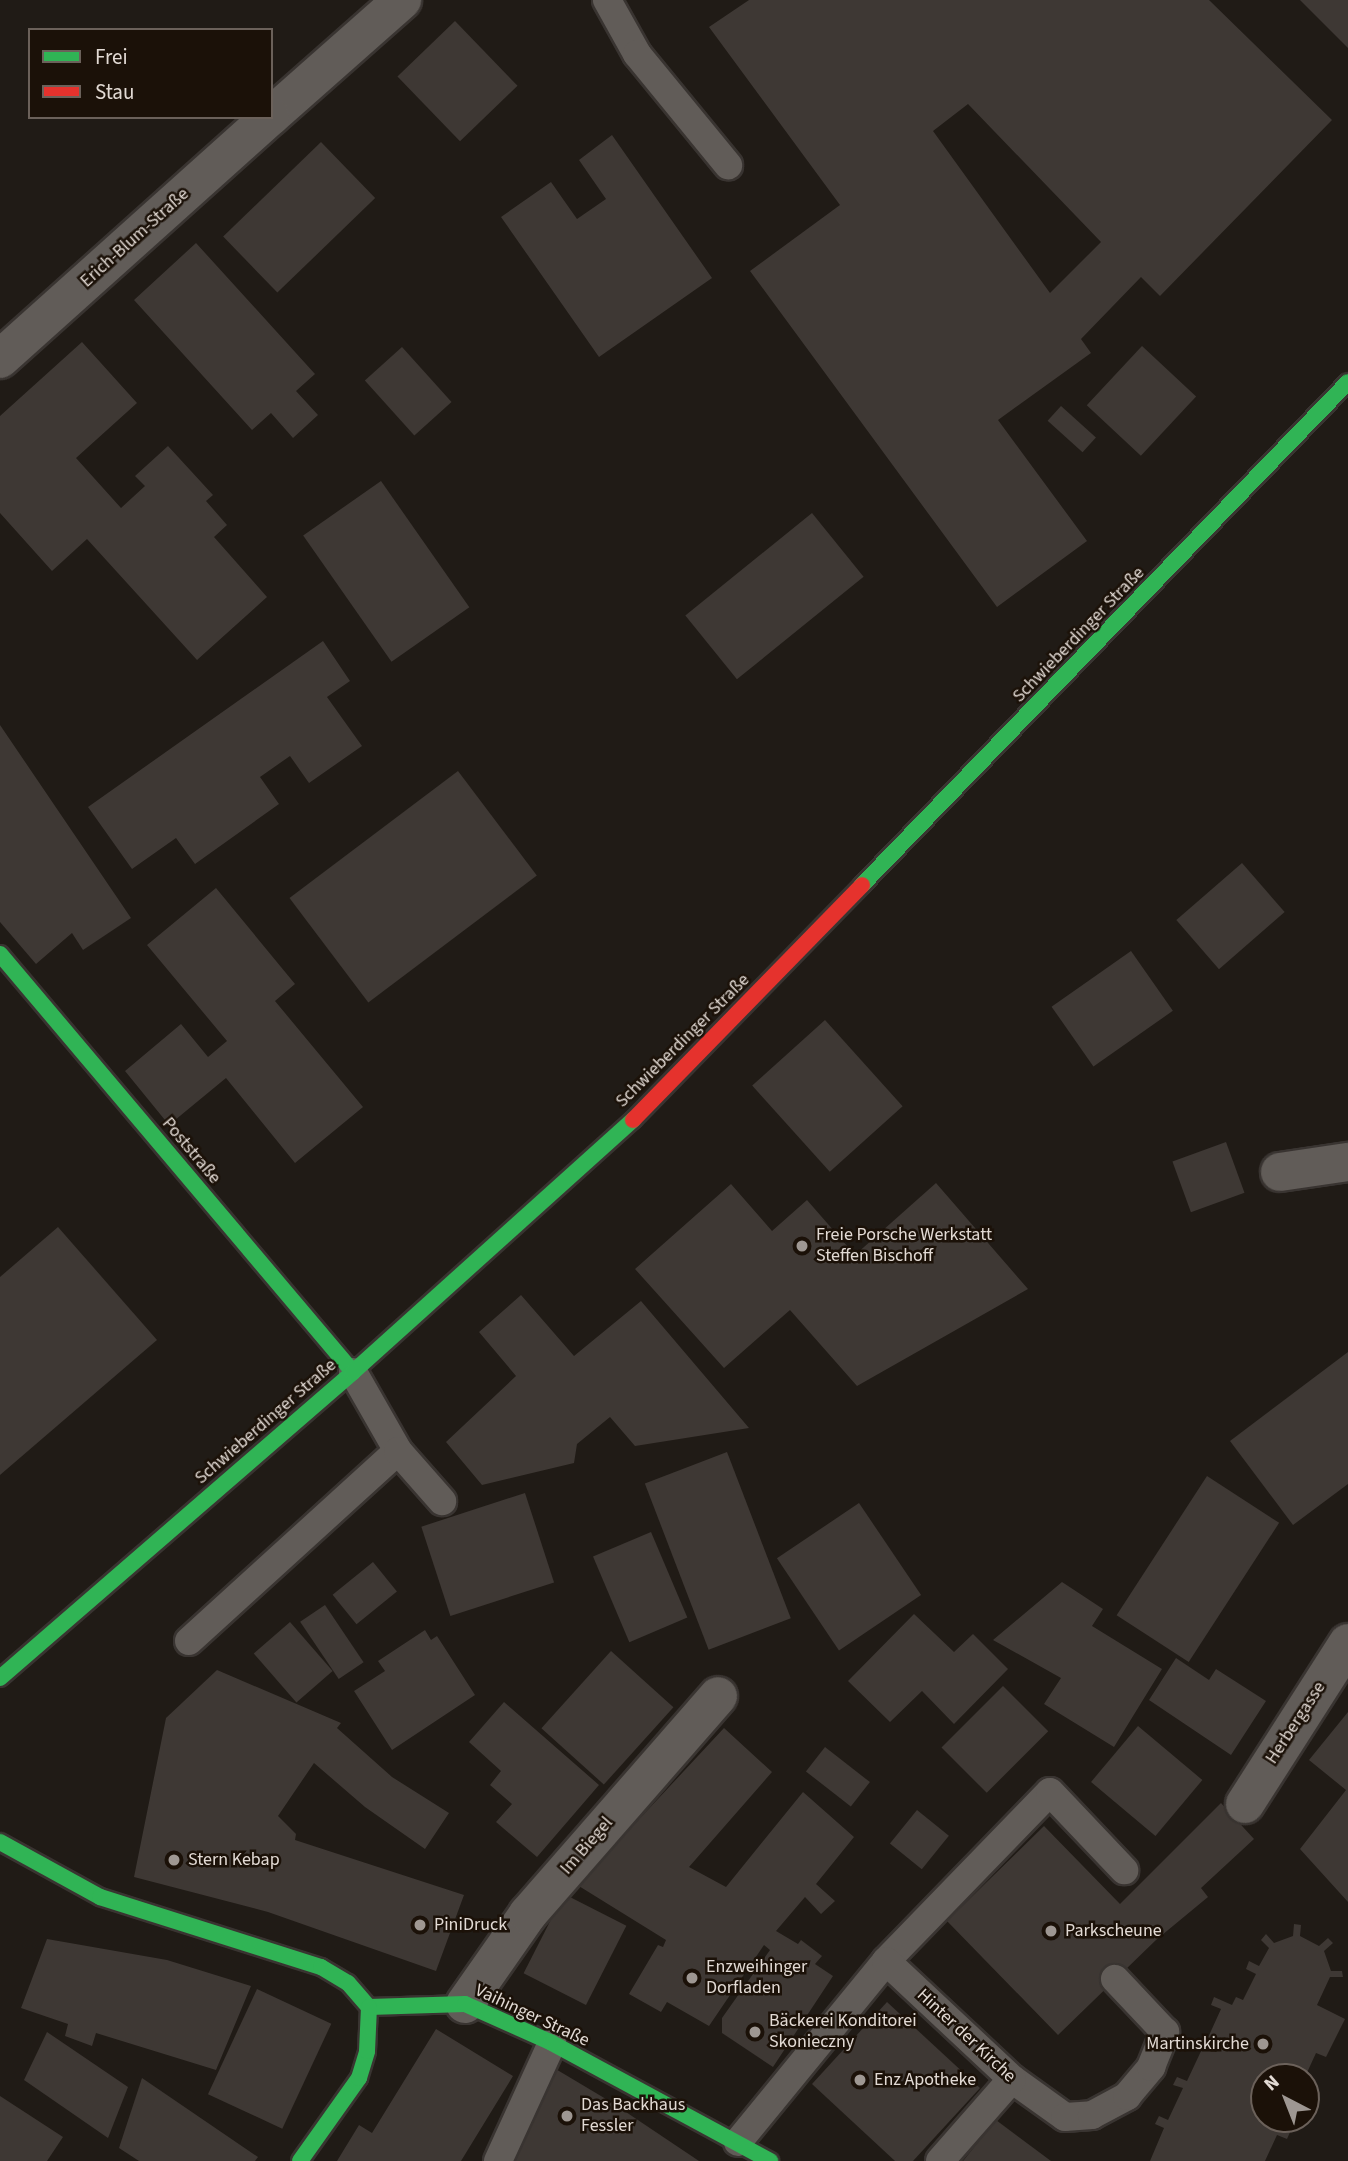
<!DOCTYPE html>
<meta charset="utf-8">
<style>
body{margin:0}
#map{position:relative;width:1348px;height:2161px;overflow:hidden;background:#201b16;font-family:"Source Sans 3",sans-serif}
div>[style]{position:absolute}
.building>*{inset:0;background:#3e3834;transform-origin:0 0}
.roads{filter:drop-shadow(2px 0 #393431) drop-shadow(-2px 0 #393431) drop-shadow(0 2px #393431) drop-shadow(0 -2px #393431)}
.lane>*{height:28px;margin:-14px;padding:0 14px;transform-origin:14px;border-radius:14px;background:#615c58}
.street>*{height:38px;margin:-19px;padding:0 19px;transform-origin:19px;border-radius:19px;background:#615c58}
.fast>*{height:16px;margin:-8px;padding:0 8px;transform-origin:8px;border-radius:8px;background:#30b455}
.jam>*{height:16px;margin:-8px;padding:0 8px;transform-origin:8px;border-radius:8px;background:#e5322d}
.dots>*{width:19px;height:19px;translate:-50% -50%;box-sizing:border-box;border:4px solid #1b1108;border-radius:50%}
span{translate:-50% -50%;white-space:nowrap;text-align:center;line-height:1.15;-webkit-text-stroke:5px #1b1108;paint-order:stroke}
.street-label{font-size:18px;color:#e2dad4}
.poi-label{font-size:18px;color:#e2dad4}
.left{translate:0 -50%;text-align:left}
.right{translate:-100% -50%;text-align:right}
.legend{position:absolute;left:28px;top:28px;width:245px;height:91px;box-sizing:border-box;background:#1b1108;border:2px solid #6b615a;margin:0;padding:9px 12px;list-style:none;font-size:21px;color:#e2dad4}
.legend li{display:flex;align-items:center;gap:14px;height:35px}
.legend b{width:35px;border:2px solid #6b615a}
.north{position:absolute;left:1250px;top:2063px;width:70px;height:70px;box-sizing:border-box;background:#1b1108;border:2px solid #6b615a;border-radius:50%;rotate:318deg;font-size:19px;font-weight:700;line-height:28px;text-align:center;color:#e2dad4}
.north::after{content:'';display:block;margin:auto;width:24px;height:32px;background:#9e9792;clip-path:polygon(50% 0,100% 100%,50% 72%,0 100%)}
</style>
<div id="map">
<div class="building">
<div style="clip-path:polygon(evenodd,749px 0,1209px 0,1332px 120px,1160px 296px,1141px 277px,1081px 339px,1091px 353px,998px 420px,1087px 541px,997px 607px,750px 271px,840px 205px,709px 27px,749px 0,968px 104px,1101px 242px,1050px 293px,933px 131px,968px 104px)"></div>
<div style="clip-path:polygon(1300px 0,1348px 0,1348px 48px)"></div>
<div style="left:455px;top:21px;width:90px;height:80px;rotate:46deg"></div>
<div style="clip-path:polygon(612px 135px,712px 278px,599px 357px,501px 217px,551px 182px,577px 219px,606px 199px,579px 160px)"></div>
<div style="left:321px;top:142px;width:78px;height:136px;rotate:46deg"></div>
<div style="clip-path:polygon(196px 243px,315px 374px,296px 391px,318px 415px,293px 438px,271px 413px,252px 430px,134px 300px)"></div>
<div style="clip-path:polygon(82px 342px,137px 403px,76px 458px,121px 508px,145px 486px,135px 476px,168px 446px,213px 495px,206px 501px,227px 525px,214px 537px,267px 597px,197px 660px,87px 539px,52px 571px,0 513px,0 416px)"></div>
<div style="left:1142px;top:346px;width:74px;height:81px;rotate:43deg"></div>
<div style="left:402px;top:347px;width:74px;height:50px;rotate:48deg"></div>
<div style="left:1061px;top:406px;width:47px;height:20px;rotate:42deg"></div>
<div style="left:381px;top:481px;width:154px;height:95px;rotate:55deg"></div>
<div style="left:812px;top:513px;width:82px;height:163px;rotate:51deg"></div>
<div style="clip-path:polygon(323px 641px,350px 681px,327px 697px,362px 746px,309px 783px,290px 756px,260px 777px,279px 804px,195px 864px,176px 838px,132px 869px,88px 807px)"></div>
<div style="clip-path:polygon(0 725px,131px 918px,83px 950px,72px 933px,36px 964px,0 922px)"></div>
<div style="left:458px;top:771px;width:131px;height:211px;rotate:53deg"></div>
<div style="left:1242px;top:863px;width:65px;height:87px;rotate:49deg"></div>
<div style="clip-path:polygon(216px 888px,295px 984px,275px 1001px,363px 1107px,295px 1163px,226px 1078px,169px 1125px,125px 1071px,181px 1024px,208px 1057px,227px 1041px,147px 945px)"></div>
<div style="left:1131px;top:951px;width:73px;height:97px;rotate:55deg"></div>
<div style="left:825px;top:1020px;width:116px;height:98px;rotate:48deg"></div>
<div style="left:1226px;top:1142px;width:54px;height:57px;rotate:70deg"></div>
<div style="clip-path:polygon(936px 1183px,1028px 1289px,857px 1386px,790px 1310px,724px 1368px,635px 1269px,731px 1184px,772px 1231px,807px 1200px,855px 1255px)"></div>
<div style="clip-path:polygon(58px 1227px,157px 1340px,0 1475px,0 1277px)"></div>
<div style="clip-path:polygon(521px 1295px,574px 1356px,641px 1301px,749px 1428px,635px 1446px,610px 1417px,577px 1444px,574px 1463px,482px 1485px,446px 1442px,516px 1376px,479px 1332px)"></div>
<div style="clip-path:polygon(1348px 1352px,1348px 1484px,1293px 1525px,1230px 1441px)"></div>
<div style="left:727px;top:1452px;width:178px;height:88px;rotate:69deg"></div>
<div style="left:1207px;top:1476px;width:86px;height:166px;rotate:33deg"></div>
<div style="left:525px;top:1493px;width:94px;height:109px;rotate:72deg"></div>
<div style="left:859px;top:1503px;width:111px;height:99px;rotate:56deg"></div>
<div style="left:651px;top:1532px;width:93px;height:63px;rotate:67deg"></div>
<div style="left:373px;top:1562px;width:38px;height:52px;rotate:51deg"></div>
<div style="clip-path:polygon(1062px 1582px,1103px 1609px,1092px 1626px,1162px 1669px,1114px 1747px,1044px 1704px,1061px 1678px,993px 1640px)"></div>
<div style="left:325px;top:1605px;width:69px;height:30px;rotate:56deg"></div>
<div style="clip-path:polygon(914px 1614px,954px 1652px,973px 1634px,1008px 1669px,954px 1724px,922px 1691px,890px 1722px,848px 1681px)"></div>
<div style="left:290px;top:1622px;width:65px;height:48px;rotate:49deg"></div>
<div style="clip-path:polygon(425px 1630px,431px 1640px,437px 1636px,475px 1695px,392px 1750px,354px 1691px,385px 1671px,378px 1661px)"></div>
<div style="left:611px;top:1651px;width:84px;height:104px;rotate:42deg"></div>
<div style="clip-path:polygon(1176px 1658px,1209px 1680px,1216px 1669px,1266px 1701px,1231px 1755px,1149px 1700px)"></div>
<div style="clip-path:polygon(217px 1670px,341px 1723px,337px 1728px,392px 1777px,449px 1813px,425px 1849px,365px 1807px,314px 1763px,278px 1816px,296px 1834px,295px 1840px,464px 1895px,436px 1971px,268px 1912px,134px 1877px,166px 1718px)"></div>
<div style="left:1003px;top:1686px;width:64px;height:87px;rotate:45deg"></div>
<div style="clip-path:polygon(504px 1702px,599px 1785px,537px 1857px,496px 1822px,512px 1804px,490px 1785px,501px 1771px,469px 1742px)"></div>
<div style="clip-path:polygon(1348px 1712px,1348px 1902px,1300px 1849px,1346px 1790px,1309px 1760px)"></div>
<div style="left:1138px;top:1726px;width:84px;height:73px;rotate:40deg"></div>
<div style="clip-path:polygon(724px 1728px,772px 1772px,689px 1867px,726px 1887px,803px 1792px,854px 1837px,816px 1884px,835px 1901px,821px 1914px,805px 1897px,776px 1931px,798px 1944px,801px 1940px,822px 1956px,815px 1964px,833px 1976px,773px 2067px,722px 2033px,722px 2018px,770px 1950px,764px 1945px,709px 2026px,667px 2002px,661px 2012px,629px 1994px,658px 1945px,663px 1947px,666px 1940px,574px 1883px,615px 1821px,629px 1830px)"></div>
<div style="left:825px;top:1747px;width:57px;height:31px;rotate:38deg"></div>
<div style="clip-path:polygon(1221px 1803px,1254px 1839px,1201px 1888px,1208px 1897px,1156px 1940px,1058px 2035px,947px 1921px,1044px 1826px,1120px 1904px)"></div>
<div style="left:917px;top:1810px;width:41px;height:43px;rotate:39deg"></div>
<div style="left:564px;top:1894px;width:70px;height:89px;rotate:27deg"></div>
<div style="clip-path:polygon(1294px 1924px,1301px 1925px,1300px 1936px,1319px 1946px,1328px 1938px,1333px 1943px,1324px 1951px,1331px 1971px,1342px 1971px,1343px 1977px,1330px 1977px,1317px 2005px,1345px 2019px,1326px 2057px,1316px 2053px,1305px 2077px,1264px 2077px,1264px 2119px,1285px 2119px,1281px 2126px,1291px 2130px,1287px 2139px,1277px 2135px,1265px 2161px,1150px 2161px,1164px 2128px,1155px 2124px,1159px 2116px,1168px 2120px,1183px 2088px,1173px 2085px,1177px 2077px,1187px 2081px,1202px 2049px,1193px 2045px,1196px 2038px,1206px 2042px,1221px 2009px,1211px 2005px,1214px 1997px,1232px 2005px,1236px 1997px,1243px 2000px,1256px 1974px,1246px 1969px,1249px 1961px,1259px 1966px,1269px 1948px,1261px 1940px,1266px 1934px,1274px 1943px,1293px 1936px)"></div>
<div style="clip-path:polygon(47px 1939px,167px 1960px,251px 1986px,216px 2070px,96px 2033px,92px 2046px,65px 2036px,68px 2024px,21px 2008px)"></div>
<div style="left:257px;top:1989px;width:82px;height:116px;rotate:25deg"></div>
<div style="clip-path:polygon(887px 2002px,980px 2088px,913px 2161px,895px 2161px,812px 2084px)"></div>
<div style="clip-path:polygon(436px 2029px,513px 2076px,461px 2161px,337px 2161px,359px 2125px,372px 2133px)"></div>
<div style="clip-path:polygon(47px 2032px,128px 2087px,108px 2138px,24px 2080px)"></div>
<div style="clip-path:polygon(554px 2068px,611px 2102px,699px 2161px,510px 2161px)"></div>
<div style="clip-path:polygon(142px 2078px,258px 2157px,255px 2161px,139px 2161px,119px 2148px)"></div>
<div style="clip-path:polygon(0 2096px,63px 2137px,47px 2161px,0 2161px)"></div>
<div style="clip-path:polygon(996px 2120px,1051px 2161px,963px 2161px)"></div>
</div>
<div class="roads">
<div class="lane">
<div style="left:607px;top:0;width:62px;rotate:60.9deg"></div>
<div style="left:637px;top:54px;width:144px;rotate:50.7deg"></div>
<div style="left:353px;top:1372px;width:91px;rotate:60.3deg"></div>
<div style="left:189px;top:1641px;width:282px;rotate:-42.3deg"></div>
<div style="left:398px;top:1451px;width:67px;rotate:48.7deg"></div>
<div style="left:886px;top:1961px;width:235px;rotate:-45.9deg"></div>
<div style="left:1050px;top:1792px;width:108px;rotate:46.5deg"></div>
<div style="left:738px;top:2142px;width:234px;rotate:-50.7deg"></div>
<div style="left:886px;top:1961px;width:173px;rotate:43.1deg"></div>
<div style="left:1012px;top:2079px;width:65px;rotate:35.6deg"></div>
<div style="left:1065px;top:2117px;width:27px;rotate:-4deg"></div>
<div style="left:1092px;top:2115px;width:40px;rotate:-28deg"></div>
<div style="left:1127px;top:2096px;width:38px;rotate:-50deg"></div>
<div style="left:1151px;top:2067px;width:38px;rotate:-68deg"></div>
<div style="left:1165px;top:2032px;width:73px;rotate:-133.3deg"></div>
<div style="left:498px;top:2161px;width:130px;rotate:-65.4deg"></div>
<div style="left:940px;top:2161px;width:109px;rotate:-48.7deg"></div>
</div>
<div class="street">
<div style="left:271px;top:116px;width:175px;rotate:-41.5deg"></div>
<div style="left:0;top:359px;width:363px;rotate:-41.9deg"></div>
<div style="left:1280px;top:1172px;width:69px;rotate:-8.4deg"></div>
<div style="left:1245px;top:1804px;width:191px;rotate:-57.4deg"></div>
<div style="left:465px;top:2004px;width:110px;rotate:-55deg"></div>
<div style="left:528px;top:1914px;width:289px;rotate:-48.9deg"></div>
</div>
<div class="fast">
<div style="left:862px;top:885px;width:699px;rotate:-45.98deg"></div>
<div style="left:0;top:954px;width:547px;rotate:49.82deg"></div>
<div style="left:0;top:1678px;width:467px;rotate:-40.9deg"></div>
<div style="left:353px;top:1372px;width:377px;rotate:-42deg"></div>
<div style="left:0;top:1842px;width:114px;rotate:28.8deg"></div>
<div style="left:100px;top:1897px;width:232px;rotate:17.6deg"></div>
<div style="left:321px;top:1967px;width:31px;rotate:31deg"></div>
<div style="left:348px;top:1983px;width:32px;rotate:49deg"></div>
<div style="left:369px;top:2007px;width:96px;rotate:-1.8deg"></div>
<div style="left:465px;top:2004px;width:95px;rotate:24.1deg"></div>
<div style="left:552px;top:2043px;width:248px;rotate:28.4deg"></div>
<div style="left:300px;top:2161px;width:102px;rotate:-54.6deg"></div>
<div style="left:359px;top:2078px;width:28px;rotate:-73deg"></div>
<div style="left:367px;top:2051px;width:44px;rotate:-87.4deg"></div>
</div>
<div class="jam">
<div style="left:633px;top:1120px;width:328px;rotate:-45.7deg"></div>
</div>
</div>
<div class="dots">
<div style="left:802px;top:1246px;background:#9e9792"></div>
<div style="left:174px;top:1860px;background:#9e9792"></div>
<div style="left:420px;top:1925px;background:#9e9792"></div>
<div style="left:1051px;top:1931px;background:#9e9792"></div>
<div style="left:692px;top:1978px;background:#9e9792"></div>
<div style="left:755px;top:2032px;background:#9e9792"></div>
<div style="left:1263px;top:2044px;background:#9e9792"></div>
<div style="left:860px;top:2080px;background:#9e9792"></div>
<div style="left:567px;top:2116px;background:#9e9792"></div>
</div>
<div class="street-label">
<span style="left:135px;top:238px;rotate:-42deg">Erich-Blum-Straße</span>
<span style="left:1079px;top:635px;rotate:-46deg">Schwieberdinger Straße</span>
<span style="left:683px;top:1041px;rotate:-45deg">Schwieberdinger Straße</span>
<span style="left:191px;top:1151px;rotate:50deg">Poststraße</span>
<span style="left:266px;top:1422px;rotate:-41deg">Schwieberdinger Straße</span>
<span style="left:1296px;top:1723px;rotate:-57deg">Herbergasse</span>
<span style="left:587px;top:1846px;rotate:-49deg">Im Biegel</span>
<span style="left:532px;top:2016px;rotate:25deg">Vaihinger Straße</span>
<span style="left:966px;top:2036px;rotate:43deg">Hinter der Kirche</span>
</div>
<div class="poi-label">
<span class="left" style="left:816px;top:1246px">Freie Porsche Werkstatt<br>Steffen Bischoff</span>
<span class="left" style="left:188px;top:1860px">Stern Kebap</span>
<span class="left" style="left:434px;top:1925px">PiniDruck</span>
<span class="left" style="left:1065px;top:1931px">Parkscheune</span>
<span class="left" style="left:706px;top:1978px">Enzweihinger<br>Dorfladen</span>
<span class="left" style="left:769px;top:2032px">Bäckerei Konditorei<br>Skonieczny</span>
<span class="right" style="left:1249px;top:2044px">Martinskirche</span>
<span class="left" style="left:874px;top:2080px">Enz Apotheke</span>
<span class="left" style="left:581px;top:2116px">Das Backhaus<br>Fessler</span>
</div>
<ul class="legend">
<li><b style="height:9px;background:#30b455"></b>Frei</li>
<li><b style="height:9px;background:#e5322d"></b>Stau</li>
</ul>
<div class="north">N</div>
</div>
